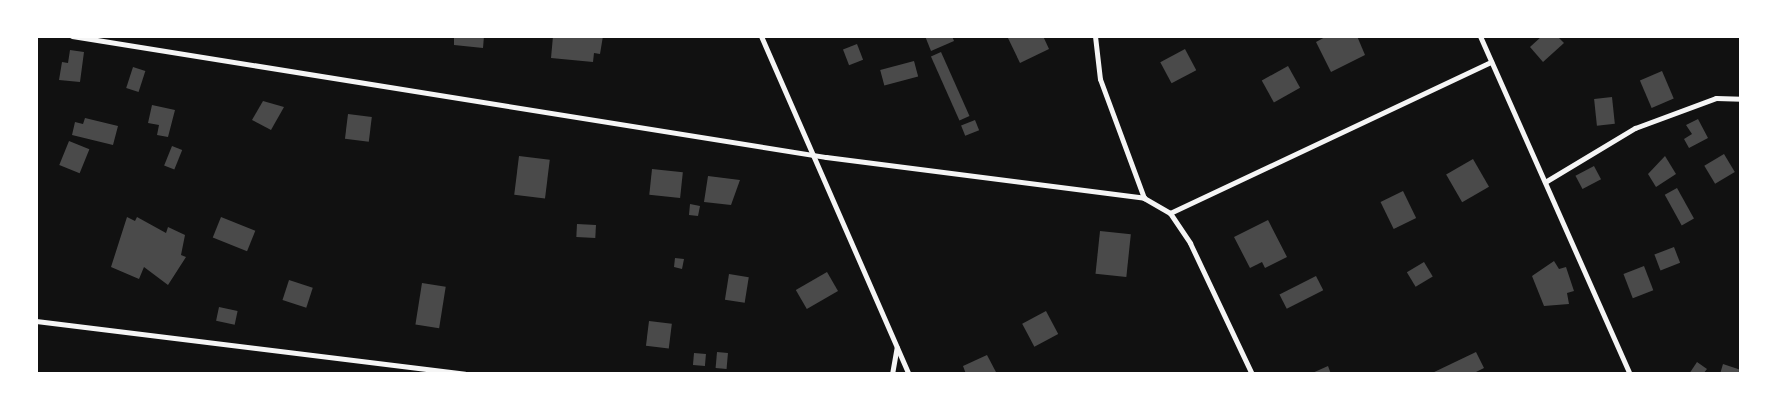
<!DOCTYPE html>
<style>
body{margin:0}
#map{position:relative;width:1777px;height:410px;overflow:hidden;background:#111;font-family:"Sofia Sans Condensed",sans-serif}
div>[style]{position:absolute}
.building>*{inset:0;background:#4a4a4a;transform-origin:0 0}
.minor>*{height:5px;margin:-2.5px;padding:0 2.5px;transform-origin:2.5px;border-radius:2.5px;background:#f5f5f5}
span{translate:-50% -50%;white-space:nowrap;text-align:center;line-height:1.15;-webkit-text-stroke:4px #fff;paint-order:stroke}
.frame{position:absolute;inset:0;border:38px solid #fff;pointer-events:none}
</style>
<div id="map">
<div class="building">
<div style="clip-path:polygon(454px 36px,484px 36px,483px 48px,454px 45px)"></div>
<div style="clip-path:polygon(553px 36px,603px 36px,600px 54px,594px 53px,593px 62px,551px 58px)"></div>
<div style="clip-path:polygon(925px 36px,952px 36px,954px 41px,931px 51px)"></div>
<div style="clip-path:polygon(1007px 36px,1043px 36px,1049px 49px,1020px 63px)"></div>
<div style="clip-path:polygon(1327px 36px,1357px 36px,1365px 55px,1331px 72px,1316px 42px)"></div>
<div style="clip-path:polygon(1542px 36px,1557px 36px,1564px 43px,1543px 62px,1530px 47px)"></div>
<div style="left:857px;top:44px;width:17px;height:15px;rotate:69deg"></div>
<div style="left:1185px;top:49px;width:24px;height:28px;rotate:62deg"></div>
<div style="clip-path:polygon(70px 50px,84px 52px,80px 82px,59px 80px,62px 62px,68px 63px)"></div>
<div style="left:941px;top:52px;width:70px;height:11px;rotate:66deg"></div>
<div style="left:914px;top:61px;width:16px;height:35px;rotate:75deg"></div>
<div style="left:1288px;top:66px;width:25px;height:30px;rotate:61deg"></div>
<div style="left:133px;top:67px;width:13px;height:22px;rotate:18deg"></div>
<div style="left:1662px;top:71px;width:30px;height:24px;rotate:67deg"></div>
<div style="left:1612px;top:97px;width:27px;height:18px;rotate:84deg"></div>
<div style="clip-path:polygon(263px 101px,284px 107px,271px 130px,252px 120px)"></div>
<div style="clip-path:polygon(152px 105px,175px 110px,168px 137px,157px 135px,159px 125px,148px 123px)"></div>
<div style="left:348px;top:114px;width:24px;height:25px;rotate:7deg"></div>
<div style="clip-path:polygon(85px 118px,118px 126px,113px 145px,72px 135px,75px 122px,83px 124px)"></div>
<div style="clip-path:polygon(1698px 119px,1708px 138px,1689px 148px,1684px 139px,1692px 134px,1686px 125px)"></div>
<div style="left:975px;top:120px;width:11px;height:15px;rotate:68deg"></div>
<div style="left:69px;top:141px;width:22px;height:26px;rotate:22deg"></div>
<div style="left:172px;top:146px;width:11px;height:21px;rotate:22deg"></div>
<div style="left:1724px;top:154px;width:21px;height:23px;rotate:59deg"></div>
<div style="left:519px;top:156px;width:31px;height:39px;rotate:7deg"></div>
<div style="clip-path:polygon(1665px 156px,1676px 174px,1656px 187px,1648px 174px)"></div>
<div style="left:1473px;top:159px;width:32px;height:31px;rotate:60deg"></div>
<div style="left:1594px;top:166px;width:15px;height:21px;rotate:62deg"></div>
<div style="left:652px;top:169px;width:31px;height:26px;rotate:6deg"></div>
<div style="clip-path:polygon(708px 176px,740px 180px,731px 205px,704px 202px)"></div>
<div style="left:1677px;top:188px;width:35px;height:14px;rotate:61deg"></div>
<div style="left:1403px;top:191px;width:30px;height:25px;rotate:64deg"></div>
<div style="clip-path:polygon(690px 204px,700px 206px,698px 216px,689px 215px)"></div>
<div style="clip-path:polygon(127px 217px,135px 221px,137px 217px,166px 233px,168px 227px,185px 235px,181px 255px,186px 257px,168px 285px,144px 267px,139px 279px,111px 267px)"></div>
<div style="left:221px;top:217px;width:37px;height:22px;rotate:22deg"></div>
<div style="clip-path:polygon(1268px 220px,1287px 257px,1265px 268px,1262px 262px,1250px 268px,1234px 237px)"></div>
<div style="left:577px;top:224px;width:19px;height:13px;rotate:3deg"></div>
<div style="left:1100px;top:231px;width:31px;height:43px;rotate:6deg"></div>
<div style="left:1674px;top:247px;width:17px;height:21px;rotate:69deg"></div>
<div style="clip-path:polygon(675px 258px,684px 259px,682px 269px,674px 267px)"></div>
<div style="clip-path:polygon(1554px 261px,1559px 269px,1566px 267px,1574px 291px,1567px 293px,1569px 304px,1544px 306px,1532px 276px)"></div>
<div style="left:1424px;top:262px;width:17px;height:20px;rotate:59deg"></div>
<div style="left:1644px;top:266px;width:26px;height:22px;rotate:69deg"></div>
<div style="left:827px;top:272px;width:22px;height:36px;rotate:60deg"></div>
<div style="left:729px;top:274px;width:20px;height:26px;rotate:9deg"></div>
<div style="left:1316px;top:276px;width:16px;height:41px;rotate:63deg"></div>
<div style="left:289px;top:280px;width:25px;height:21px;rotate:18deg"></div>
<div style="left:422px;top:283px;width:24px;height:42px;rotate:9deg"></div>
<div style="left:219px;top:307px;width:19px;height:14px;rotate:12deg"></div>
<div style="left:1046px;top:311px;width:26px;height:27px;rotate:62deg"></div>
<div style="left:649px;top:321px;width:23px;height:25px;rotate:7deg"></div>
<div style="left:717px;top:352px;width:11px;height:16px;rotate:5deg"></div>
<div style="clip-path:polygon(1476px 352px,1484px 368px,1472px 374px,1430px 374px)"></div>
<div style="left:694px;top:353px;width:12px;height:12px;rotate:5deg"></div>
<div style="clip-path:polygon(987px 355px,997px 374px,966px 374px,963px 366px)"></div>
<div style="clip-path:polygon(1697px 362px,1707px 369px,1703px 374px,1689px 374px)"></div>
<div style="clip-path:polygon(1723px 364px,1741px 370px,1741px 374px,1720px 374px)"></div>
<div style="clip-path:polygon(1328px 366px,1331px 374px,1310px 374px)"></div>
</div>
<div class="minor">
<div style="left:72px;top:36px;width:764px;rotate:9.12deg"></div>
<div style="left:826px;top:157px;width:321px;rotate:7.3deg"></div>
<div style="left:1144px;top:198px;width:30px;rotate:30deg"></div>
<div style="left:1170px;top:213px;width:36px;rotate:56deg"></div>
<div style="left:1190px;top:243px;width:145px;rotate:64.7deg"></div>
<div style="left:761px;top:36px;width:369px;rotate:66.4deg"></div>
<div style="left:1095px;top:36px;width:43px;rotate:83.4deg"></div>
<div style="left:1100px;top:79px;width:127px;rotate:69.7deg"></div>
<div style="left:1480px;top:36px;width:370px;rotate:66.1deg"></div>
<div style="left:1545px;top:182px;width:105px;rotate:-31deg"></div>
<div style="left:1635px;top:128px;width:86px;rotate:-20.3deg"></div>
<div style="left:1716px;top:98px;width:25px;rotate:2deg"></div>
<div style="left:1170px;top:213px;width:355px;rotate:-25.2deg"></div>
<div style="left:36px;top:321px;width:432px;rotate:7deg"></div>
<div style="left:892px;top:374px;width:27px;rotate:-80deg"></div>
</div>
<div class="frame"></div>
</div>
